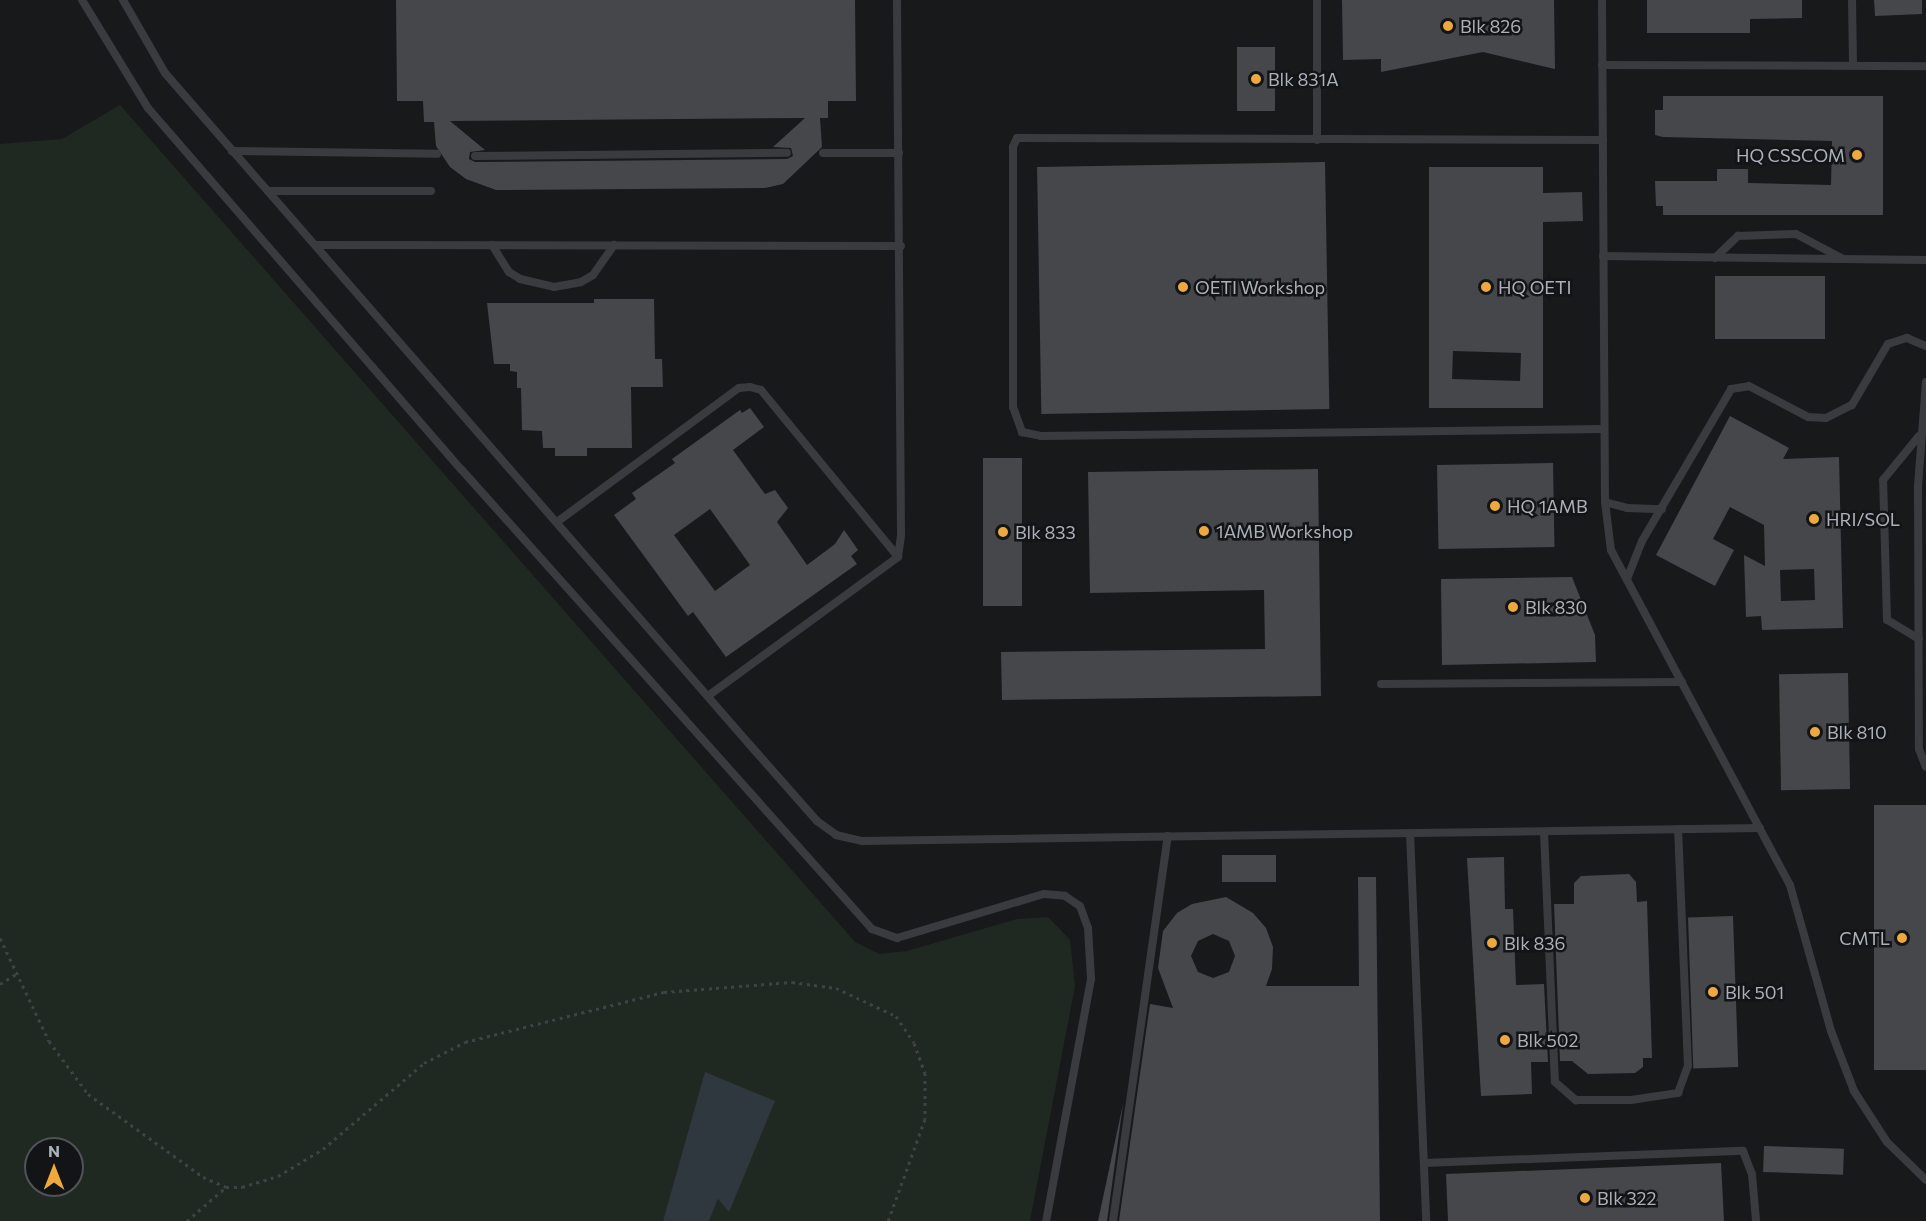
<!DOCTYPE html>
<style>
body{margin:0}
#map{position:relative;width:1926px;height:1221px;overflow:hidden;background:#18191b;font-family:Commissioner,sans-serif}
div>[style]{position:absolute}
.green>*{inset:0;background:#202921}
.water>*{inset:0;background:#2f383e}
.building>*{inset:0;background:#45474b;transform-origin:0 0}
.path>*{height:3px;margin-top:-1.5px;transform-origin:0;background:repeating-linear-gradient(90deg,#404246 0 3px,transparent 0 7.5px)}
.service>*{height:8px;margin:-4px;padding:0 4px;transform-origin:4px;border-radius:4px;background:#3a3b3f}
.dots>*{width:16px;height:16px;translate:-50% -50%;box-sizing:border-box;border:3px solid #131416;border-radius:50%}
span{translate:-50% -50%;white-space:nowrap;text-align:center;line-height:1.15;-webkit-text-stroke:5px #131416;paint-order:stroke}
.poi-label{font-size:18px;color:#abb1ba}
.left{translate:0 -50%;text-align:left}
.right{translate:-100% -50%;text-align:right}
.north{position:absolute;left:24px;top:1137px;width:60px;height:60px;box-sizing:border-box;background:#131416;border:2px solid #505358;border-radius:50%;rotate:0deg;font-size:16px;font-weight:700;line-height:24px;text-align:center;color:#abb1ba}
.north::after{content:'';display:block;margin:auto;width:21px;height:27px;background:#eea83d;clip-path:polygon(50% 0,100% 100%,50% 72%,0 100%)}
</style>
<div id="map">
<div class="green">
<div style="clip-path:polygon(evenodd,120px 105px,855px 942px,879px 954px,907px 951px,1017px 919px,1048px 917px,1070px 940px,1075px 986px,1030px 1221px,709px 1221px,718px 1199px,730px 1212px,706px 1072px,663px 1221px,0 1221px,0 144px,62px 139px,120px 105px,36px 1149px,72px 1149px,72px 1185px,36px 1185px,36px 1149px)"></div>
</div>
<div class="water">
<div style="clip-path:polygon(705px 1072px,775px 1101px,729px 1212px,718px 1199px,709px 1221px,663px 1221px)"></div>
</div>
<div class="building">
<div style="clip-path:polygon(evenodd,396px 0,855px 0,856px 101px,828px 101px,828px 118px,820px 118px,822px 147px,783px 184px,765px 188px,496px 190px,466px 179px,450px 167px,436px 146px,434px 122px,424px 122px,423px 101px,397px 101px,396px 0,805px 118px,773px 147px,791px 148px,793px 156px,787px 159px,475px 162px,469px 159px,470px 152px,485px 150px,450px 121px,805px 118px)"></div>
<div style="clip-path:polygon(1342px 0,1554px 0,1555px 69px,1483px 52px,1381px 72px,1381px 59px,1343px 60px)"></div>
<div style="clip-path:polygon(1647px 0,1802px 0,1802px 18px,1750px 19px,1750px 33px,1647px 33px)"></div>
<div style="clip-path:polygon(1874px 0,1922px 0,1922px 14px,1875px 16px)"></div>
<div style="left:1237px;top:47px;width:38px;height:64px"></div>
<div style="clip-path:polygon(1663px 96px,1883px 96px,1883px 215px,1663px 215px,1663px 206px,1656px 206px,1655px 181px,1717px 181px,1717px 169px,1748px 169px,1748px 183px,1831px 185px,1832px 141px,1663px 137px,1655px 135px,1655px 110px,1663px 110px)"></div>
<div style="left:1325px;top:162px;width:247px;height:288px;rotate:89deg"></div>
<div style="clip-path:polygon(evenodd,1429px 167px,1543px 167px,1543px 193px,1582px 192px,1583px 221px,1543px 222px,1543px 408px,1429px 408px,1429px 167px,1453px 351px,1521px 353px,1520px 381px,1452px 379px,1453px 351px)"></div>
<div style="left:1715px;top:276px;width:110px;height:63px"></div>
<div style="clip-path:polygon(594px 299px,654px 299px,655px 359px,662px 359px,663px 387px,631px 387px,632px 448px,587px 448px,587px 456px,555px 456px,555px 448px,543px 448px,542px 431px,522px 430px,521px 388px,517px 388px,517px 372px,510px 371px,510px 364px,494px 364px,487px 303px,594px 303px)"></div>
<div style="clip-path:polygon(evenodd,750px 408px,764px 427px,733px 450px,765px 494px,775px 490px,788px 508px,777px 522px,807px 565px,835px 544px,844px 530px,858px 550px,851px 556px,857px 564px,726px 657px,693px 612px,688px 616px,614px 515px,636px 499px,632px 493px,675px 463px,672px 459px,740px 410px,742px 413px,750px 408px,710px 509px,750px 565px,715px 591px,674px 535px,710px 509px)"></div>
<div style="clip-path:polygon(evenodd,1730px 416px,1789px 448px,1783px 459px,1839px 457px,1843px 628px,1762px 630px,1761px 616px,1746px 617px,1744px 555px,1765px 566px,1764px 525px,1730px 507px,1713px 539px,1734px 550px,1715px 586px,1656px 555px,1730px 416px,1814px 569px,1815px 600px,1781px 601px,1780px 570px,1814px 569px)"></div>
<div style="left:983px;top:458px;width:39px;height:148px"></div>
<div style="left:1553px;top:463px;width:84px;height:116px;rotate:89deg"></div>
<div style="clip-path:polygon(1318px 469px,1321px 696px,1002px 700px,1001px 652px,1265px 649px,1264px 590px,1090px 593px,1088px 472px)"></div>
<div style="clip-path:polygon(1572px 577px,1595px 635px,1596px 662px,1442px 665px,1441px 579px)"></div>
<div style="left:1848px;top:673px;width:116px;height:69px;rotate:89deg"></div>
<div style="left:1926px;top:805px;width:265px;height:52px;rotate:90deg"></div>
<div style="left:1276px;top:855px;width:27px;height:54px;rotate:90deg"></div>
<div style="clip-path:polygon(1504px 857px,1505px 909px,1513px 909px,1516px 985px,1544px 984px,1548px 1062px,1531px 1062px,1532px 1094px,1481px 1096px,1467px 858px)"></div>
<div style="clip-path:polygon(1629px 874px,1636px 882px,1637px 902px,1647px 901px,1652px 1058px,1643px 1058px,1643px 1067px,1635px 1073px,1588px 1074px,1572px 1061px,1560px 1061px,1554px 904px,1574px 904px,1574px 883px,1581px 876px)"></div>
<div style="clip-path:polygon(evenodd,1358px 877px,1376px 877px,1380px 1221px,1119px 1221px,1150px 1004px,1173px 1008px,1158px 968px,1163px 931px,1177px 913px,1192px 904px,1226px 897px,1253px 913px,1266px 928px,1273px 947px,1272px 969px,1266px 986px,1359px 986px,1358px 877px,1213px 934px,1229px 941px,1235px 956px,1229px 972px,1213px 978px,1198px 972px,1191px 956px,1198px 941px,1213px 934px)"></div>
<div style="left:1733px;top:916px;width:151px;height:45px;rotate:88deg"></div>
<div style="clip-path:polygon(1123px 1104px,1107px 1221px,1098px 1221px)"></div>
<div style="left:1764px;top:1146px;width:80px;height:26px;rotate:2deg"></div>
<div style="clip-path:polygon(1721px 1163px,1724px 1221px,1448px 1221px,1446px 1174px)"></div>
</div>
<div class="path">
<div style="left:0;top:938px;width:114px;rotate:64.6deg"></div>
<div style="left:49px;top:1041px;width:66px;rotate:53.7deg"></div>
<div style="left:88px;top:1094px;width:142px;rotate:35.8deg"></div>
<div style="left:203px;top:1177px;width:25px;rotate:23deg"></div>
<div style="left:226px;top:1187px;width:16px"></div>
<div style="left:242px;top:1187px;width:38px;rotate:-17deg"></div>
<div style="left:278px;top:1176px;width:52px;rotate:-31deg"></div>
<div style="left:323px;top:1149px;width:133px;rotate:-40.4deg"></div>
<div style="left:424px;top:1063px;width:46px;rotate:-27.1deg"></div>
<div style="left:465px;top:1042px;width:205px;rotate:-14.1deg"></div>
<div style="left:664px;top:992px;width:128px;rotate:-4.5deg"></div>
<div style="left:792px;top:982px;width:44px;rotate:7.8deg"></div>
<div style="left:836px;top:988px;width:66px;rotate:25deg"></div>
<div style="left:896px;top:1016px;width:32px;rotate:56deg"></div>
<div style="left:914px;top:1043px;width:32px;rotate:70deg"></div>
<div style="left:925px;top:1073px;width:46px;rotate:90deg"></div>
<div style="left:925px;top:1119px;width:109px;rotate:109.9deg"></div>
<div style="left:0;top:984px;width:19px;rotate:-32deg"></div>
<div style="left:187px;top:1221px;width:52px;rotate:-41.1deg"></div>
</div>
<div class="service">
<div style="left:82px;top:0;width:127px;rotate:58.6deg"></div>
<div style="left:148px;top:108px;width:478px;rotate:49.1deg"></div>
<div style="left:461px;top:469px;width:617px;rotate:48.22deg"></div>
<div style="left:872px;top:929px;width:27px;rotate:20deg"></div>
<div style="left:897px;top:938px;width:153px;rotate:-16.7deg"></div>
<div style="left:1044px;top:894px;width:21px;rotate:5deg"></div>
<div style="left:1065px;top:896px;width:18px;rotate:34deg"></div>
<div style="left:1080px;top:906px;width:23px;rotate:70deg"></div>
<div style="left:1088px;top:928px;width:51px;rotate:86.6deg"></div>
<div style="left:1091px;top:979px;width:246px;rotate:100.5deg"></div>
<div style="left:123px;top:0;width:84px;rotate:60.1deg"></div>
<div style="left:165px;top:73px;width:891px;rotate:48.96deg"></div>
<div style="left:750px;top:745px;width:101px;rotate:48.6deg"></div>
<div style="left:817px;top:821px;width:24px;rotate:36deg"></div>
<div style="left:836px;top:835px;width:27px;rotate:13deg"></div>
<div style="left:862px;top:841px;width:898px;rotate:-0.83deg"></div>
<div style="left:1317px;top:0;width:140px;rotate:90deg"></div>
<div style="left:1602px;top:0;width:502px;rotate:89.66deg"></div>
<div style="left:1605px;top:502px;width:48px;rotate:82.9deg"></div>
<div style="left:1611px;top:550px;width:380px;rotate:61.9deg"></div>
<div style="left:1790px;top:885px;width:152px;rotate:74.3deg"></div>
<div style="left:1831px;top:1031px;width:64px;rotate:69deg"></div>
<div style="left:1854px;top:1091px;width:61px;rotate:57.1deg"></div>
<div style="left:1887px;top:1142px;width:54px;rotate:44.3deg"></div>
<div style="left:1852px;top:0;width:66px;rotate:89.1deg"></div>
<div style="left:1602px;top:65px;width:324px;rotate:0.2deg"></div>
<div style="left:1603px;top:140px;width:586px;rotate:-179.8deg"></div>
<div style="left:1017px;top:138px;width:10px;rotate:114deg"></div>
<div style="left:1013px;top:147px;width:260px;rotate:90deg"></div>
<div style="left:1013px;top:407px;width:27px;rotate:70deg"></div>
<div style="left:1022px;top:432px;width:19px;rotate:12deg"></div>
<div style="left:1041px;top:436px;width:563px;rotate:-0.71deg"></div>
<div style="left:232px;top:151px;width:205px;rotate:0.8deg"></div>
<div style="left:823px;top:153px;width:76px"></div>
<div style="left:475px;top:156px;width:312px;rotate:-0.6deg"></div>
<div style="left:268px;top:191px;width:163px"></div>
<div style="left:316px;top:245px;width:585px;rotate:0.1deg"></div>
<div style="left:492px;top:245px;width:32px;rotate:58deg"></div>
<div style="left:509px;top:272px;width:13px;rotate:32deg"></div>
<div style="left:520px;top:279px;width:35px;rotate:13deg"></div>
<div style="left:554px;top:287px;width:27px;rotate:-10deg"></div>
<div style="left:581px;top:282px;width:14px;rotate:-30deg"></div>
<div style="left:593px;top:275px;width:37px;rotate:-55deg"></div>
<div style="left:1603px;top:256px;width:323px;rotate:0.7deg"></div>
<div style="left:1715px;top:258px;width:32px;rotate:-44deg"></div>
<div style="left:1738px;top:236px;width:58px;rotate:-2deg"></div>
<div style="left:1796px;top:234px;width:53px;rotate:28deg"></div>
<div style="left:1926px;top:382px;width:104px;rotate:94.4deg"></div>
<div style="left:1918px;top:486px;width:263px;rotate:89.8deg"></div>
<div style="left:1919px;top:749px;width:19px;rotate:69deg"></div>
<div style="left:1605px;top:502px;width:23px;rotate:15deg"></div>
<div style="left:1627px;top:508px;width:35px;rotate:2deg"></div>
<div style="left:557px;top:522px;width:226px;rotate:-36.4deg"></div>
<div style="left:739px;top:388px;width:11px;rotate:-5deg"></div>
<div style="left:750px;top:387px;width:11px;rotate:15deg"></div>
<div style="left:761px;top:390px;width:216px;rotate:50.6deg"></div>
<div style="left:1627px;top:579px;width:41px;rotate:-68.5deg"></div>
<div style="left:1642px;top:541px;width:176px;rotate:-59.6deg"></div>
<div style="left:1731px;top:389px;width:18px;rotate:-9deg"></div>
<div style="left:1749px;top:386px;width:67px;rotate:27.7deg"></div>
<div style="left:1808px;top:417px;width:18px;rotate:3deg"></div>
<div style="left:1826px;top:418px;width:29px;rotate:-27deg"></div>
<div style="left:1852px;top:405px;width:71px;rotate:-59.5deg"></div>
<div style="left:1888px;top:344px;width:20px;rotate:-18deg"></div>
<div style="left:1907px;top:338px;width:21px;rotate:23deg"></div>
<div style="left:1919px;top:639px;width:37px;rotate:-149deg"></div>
<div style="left:1887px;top:620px;width:140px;rotate:-91.6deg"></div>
<div style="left:1883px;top:480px;width:57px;rotate:-50.7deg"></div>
<div style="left:1381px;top:684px;width:301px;rotate:-0.4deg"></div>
<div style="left:708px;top:696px;width:235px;rotate:-36.2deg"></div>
<div style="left:898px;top:557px;width:21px;rotate:-82deg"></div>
<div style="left:901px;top:536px;width:536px;rotate:-90.43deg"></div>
<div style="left:1544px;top:832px;width:250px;rotate:87.5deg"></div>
<div style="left:1555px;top:1082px;width:28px;rotate:41deg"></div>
<div style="left:1576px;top:1100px;width:55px"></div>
<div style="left:1631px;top:1100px;width:48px;rotate:-8.5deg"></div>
<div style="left:1678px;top:1093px;width:29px;rotate:-70deg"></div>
<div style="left:1688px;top:1066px;width:237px;rotate:-92.4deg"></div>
<div style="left:1410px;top:833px;width:388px;rotate:87.6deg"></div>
<div style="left:1424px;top:1163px;width:319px;rotate:-2.2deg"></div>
<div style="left:1743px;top:1151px;width:25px;rotate:69deg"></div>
<div style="left:1752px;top:1174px;width:47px;rotate:85.1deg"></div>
<div style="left:1113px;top:1221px;width:389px;rotate:-81.9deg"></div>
</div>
<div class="dots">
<div style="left:1448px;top:26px;background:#eea83d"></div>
<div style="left:1256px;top:79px;background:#eea83d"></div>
<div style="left:1857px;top:155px;background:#eea83d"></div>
<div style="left:1183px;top:287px;background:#eea83d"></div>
<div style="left:1486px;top:287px;background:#eea83d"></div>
<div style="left:1495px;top:506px;background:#eea83d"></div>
<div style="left:1814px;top:519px;background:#eea83d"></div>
<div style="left:1204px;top:531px;background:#eea83d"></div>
<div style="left:1003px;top:532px;background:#eea83d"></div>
<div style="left:1513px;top:607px;background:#eea83d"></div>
<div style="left:1815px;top:732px;background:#eea83d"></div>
<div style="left:1902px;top:938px;background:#eea83d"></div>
<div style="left:1492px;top:943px;background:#eea83d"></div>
<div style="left:1713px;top:992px;background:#eea83d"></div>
<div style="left:1505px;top:1040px;background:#eea83d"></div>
<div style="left:1585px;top:1198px;background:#eea83d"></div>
</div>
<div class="poi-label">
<span class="left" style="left:1460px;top:26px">Blk 826</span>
<span class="left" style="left:1268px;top:79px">Blk 831A</span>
<span class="right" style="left:1845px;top:155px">HQ CSSCOM</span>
<span class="left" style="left:1195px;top:287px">OETI Workshop</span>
<span class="left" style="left:1498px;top:287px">HQ OETI</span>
<span class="left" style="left:1507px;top:506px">HQ 1AMB</span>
<span class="left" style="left:1826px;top:519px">HRI/SOL</span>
<span class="left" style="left:1216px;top:531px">1AMB Workshop</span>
<span class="left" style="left:1015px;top:532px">Blk 833</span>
<span class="left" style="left:1525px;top:607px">Blk 830</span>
<span class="left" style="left:1827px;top:732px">Blk 810</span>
<span class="right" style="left:1890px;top:938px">CMTL</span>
<span class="left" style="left:1504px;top:943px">Blk 836</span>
<span class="left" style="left:1725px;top:992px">Blk 501</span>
<span class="left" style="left:1517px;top:1040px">Blk 502</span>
<span class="left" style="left:1597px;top:1198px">Blk 322</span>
</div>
<div class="north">N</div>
</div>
